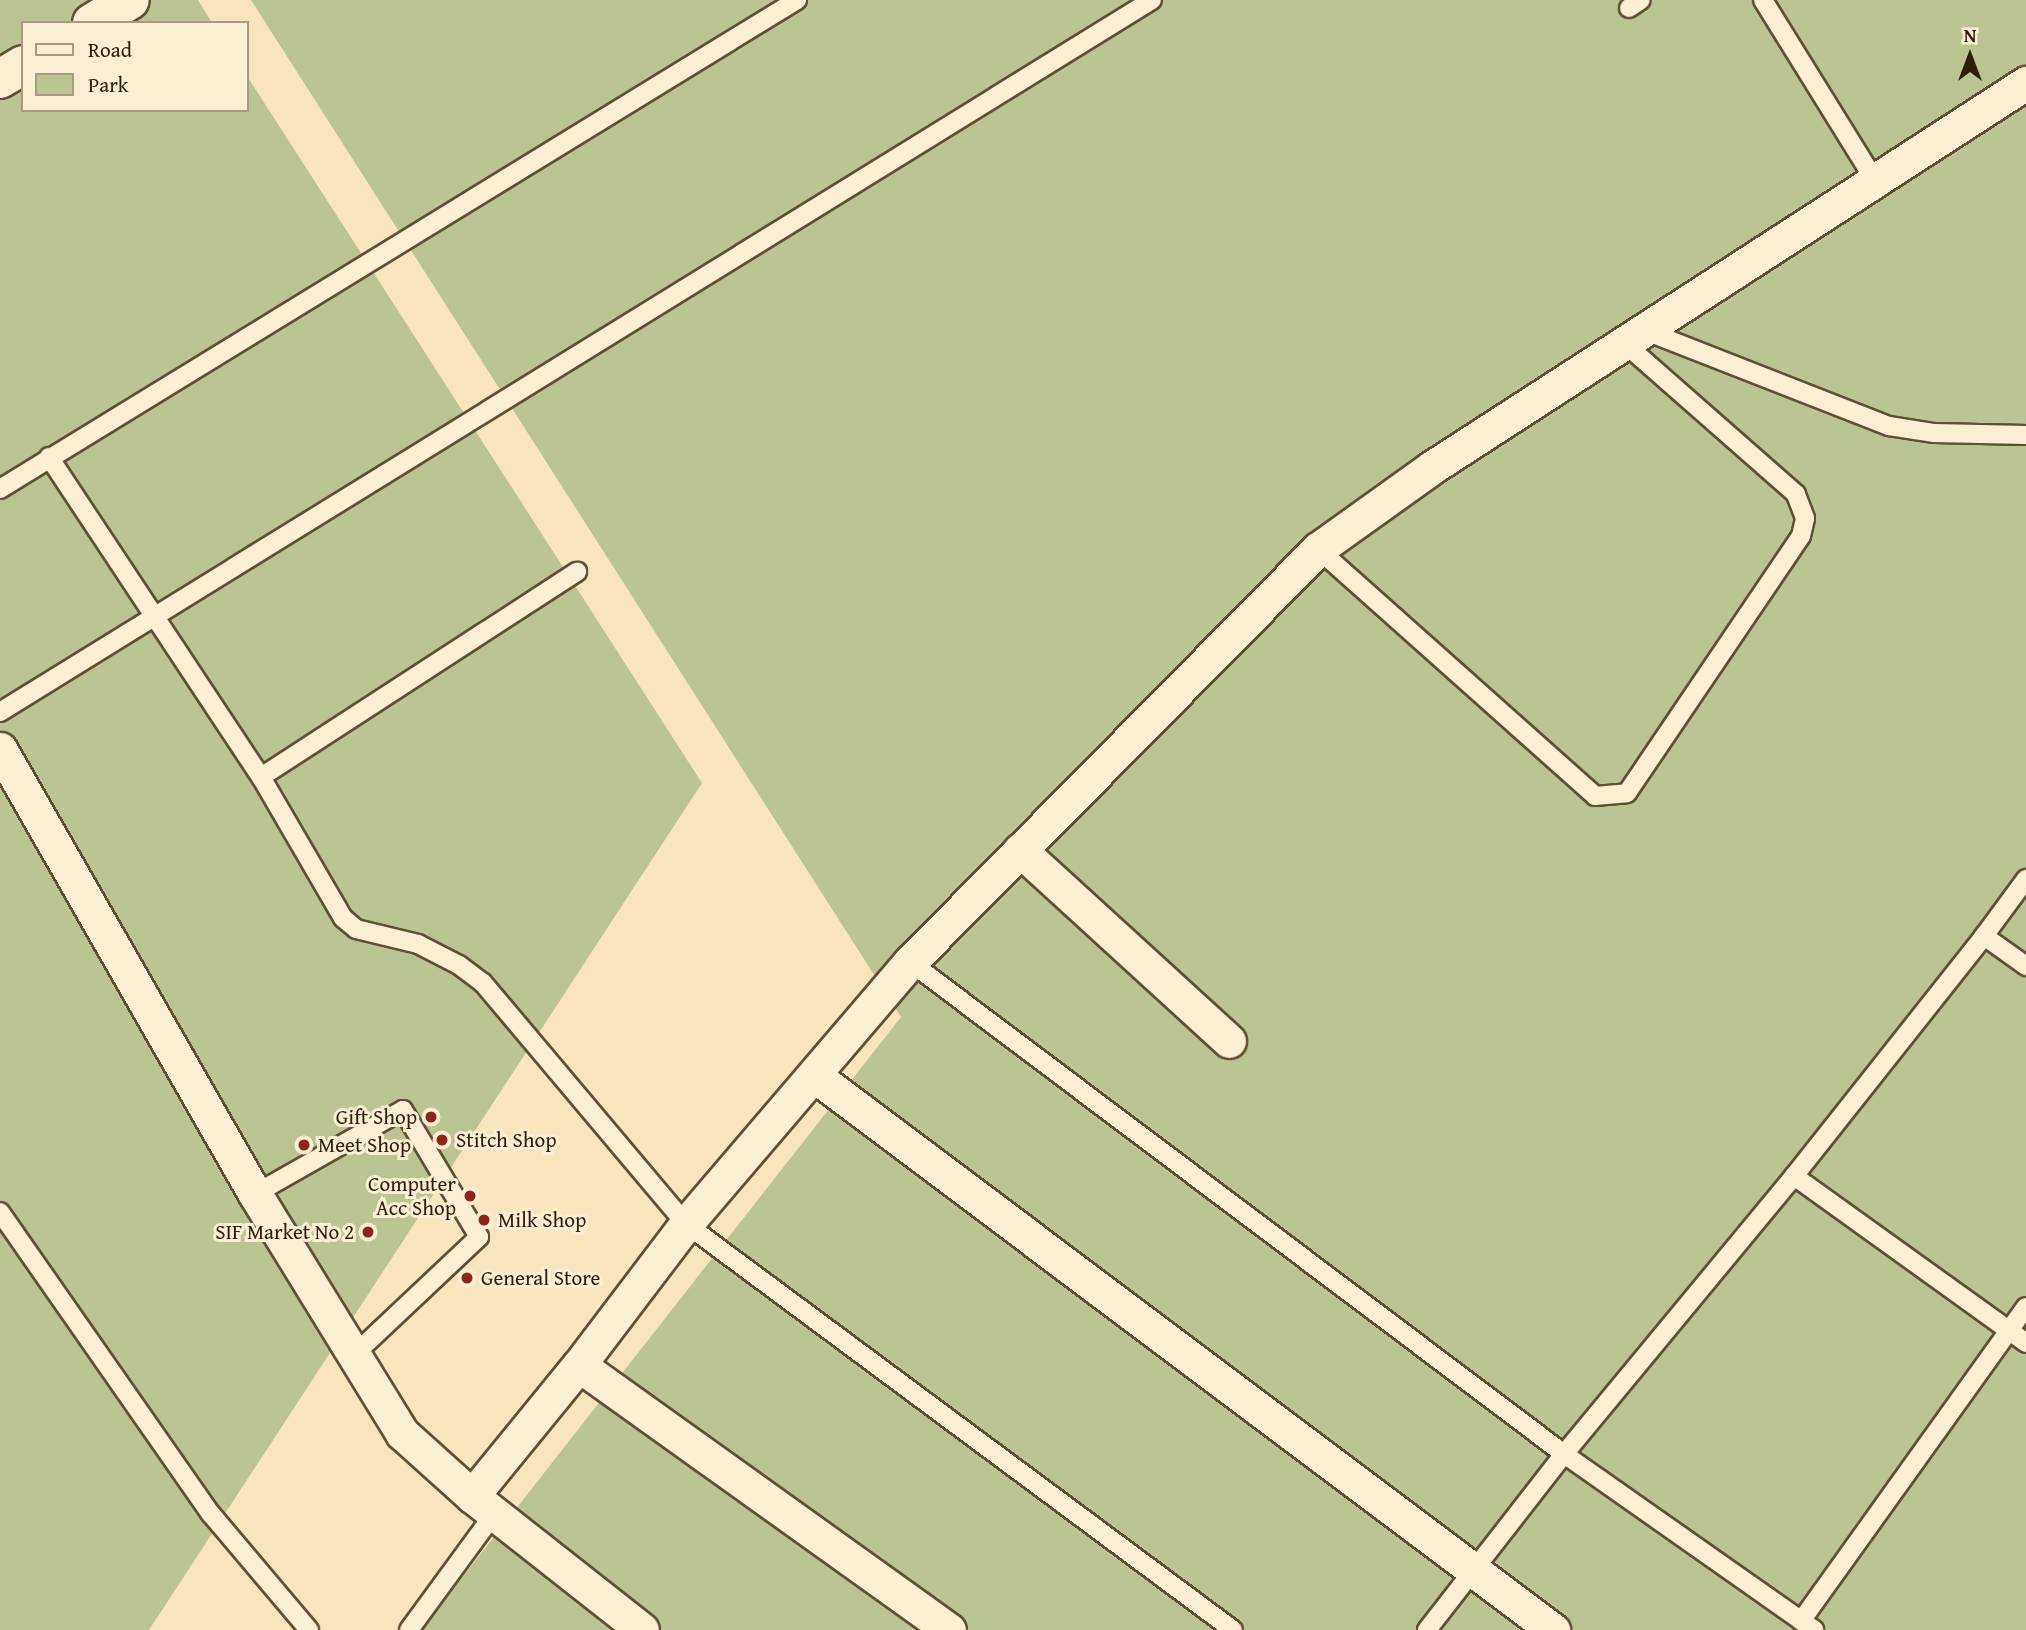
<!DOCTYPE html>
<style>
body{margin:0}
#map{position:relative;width:2026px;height:1630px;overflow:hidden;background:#f8e5bb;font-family:"Gentium Book Plus",serif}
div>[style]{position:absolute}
.green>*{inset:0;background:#bac592}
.roads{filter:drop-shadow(2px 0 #604f36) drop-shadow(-2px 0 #604f36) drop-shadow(0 2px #604f36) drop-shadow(0 -2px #604f36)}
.lane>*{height:18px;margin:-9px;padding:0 9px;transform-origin:9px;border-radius:9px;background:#faeed3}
.street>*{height:33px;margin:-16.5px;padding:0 16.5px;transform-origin:16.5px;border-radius:16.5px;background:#faeed3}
.secondary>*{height:38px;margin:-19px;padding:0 19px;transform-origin:19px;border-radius:19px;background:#faeed3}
.dots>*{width:19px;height:19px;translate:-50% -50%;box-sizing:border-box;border:4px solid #faeed3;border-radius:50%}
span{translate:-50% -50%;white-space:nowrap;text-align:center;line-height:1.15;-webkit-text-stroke:6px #faeed3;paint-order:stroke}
.poi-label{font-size:21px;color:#2d1d0a}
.right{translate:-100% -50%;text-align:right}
.left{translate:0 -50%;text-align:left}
.legend{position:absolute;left:21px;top:21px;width:228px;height:91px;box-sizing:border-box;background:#faeed3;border:2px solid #a89a83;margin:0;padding:9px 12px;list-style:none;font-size:21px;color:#2d1d0a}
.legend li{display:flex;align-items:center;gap:14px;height:35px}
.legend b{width:35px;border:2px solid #a89a83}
.north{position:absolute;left:1935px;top:21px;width:70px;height:70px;-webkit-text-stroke:5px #faeed3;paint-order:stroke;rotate:0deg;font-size:19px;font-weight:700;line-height:28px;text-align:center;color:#2d1d0a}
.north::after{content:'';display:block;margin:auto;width:24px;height:32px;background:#2d1d0a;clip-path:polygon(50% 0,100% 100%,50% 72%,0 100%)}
</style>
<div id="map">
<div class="green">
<div style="clip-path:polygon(0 0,198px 0,212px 23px,23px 23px,23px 110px,247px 110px,247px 76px,702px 783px,149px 1630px,0 1630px)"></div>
<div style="clip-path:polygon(251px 0,2026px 0,2026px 1630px,421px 1630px,901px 1017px)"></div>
</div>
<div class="roads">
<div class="lane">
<div style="left:1763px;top:0;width:214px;rotate:58.2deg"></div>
<div style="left:1629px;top:8px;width:14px;rotate:-34deg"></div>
<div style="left:1646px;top:331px;width:261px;rotate:21.4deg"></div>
<div style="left:1889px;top:426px;width:46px;rotate:8.8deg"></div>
<div style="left:1934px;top:433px;width:92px;rotate:1.2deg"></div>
<div style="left:49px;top:457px;width:384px;rotate:56.5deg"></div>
<div style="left:261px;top:777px;width:163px;rotate:59.8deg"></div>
<div style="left:343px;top:918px;width:17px;rotate:40deg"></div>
<div style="left:356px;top:929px;width:64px;rotate:13.6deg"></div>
<div style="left:418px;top:944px;width:46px;rotate:27.1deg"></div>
<div style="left:459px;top:965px;width:30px;rotate:37deg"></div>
<div style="left:483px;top:983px;width:315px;rotate:49.9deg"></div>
<div style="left:686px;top:1224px;width:681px;rotate:36.58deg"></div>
<div style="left:0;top:489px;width:935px;rotate:-31.53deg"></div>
<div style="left:1318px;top:549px;width:371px;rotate:41.7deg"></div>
<div style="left:1595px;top:796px;width:32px;rotate:-5deg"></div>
<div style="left:1627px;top:793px;width:310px;rotate:-55.9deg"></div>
<div style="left:1801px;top:536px;width:18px;rotate:-77deg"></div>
<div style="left:1805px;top:518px;width:26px;rotate:-111deg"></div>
<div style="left:1796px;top:494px;width:227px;rotate:-138.7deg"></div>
<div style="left:0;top:712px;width:1354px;rotate:-31.72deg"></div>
<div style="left:261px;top:777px;width:377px;rotate:-33deg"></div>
<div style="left:1984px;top:936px;width:52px;rotate:35.5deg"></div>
<div style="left:910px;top:962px;width:818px;rotate:36.95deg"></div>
<div style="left:1564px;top:1454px;width:306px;rotate:35.1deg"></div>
<div style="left:1794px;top:1176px;width:286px;rotate:35.7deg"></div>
<div style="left:255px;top:1194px;width:170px;rotate:-29.6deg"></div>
<div style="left:403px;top:1110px;width:148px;rotate:59.1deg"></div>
<div style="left:479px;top:1237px;width:172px;rotate:136.7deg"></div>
<div style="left:0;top:1212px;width:368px;rotate:55.1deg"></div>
<div style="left:211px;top:1514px;width:152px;rotate:49.8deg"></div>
<div style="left:1801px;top:1621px;width:386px;rotate:-54.4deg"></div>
<div style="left:409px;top:1630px;width:144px;rotate:-53.8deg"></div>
<div style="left:1427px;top:1630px;width:223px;rotate:-52.1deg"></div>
<div style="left:1564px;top:1454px;width:361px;rotate:-50.4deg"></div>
<div style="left:1794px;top:1176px;width:306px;rotate:-51.6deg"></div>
<div style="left:1984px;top:936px;width:71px;rotate:-53.6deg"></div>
</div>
<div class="street">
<div style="left:0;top:749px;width:513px;rotate:60.19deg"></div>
<div style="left:255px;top:1194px;width:281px;rotate:58.4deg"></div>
<div style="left:402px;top:1433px;width:94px;rotate:42deg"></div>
<div style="left:472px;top:1496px;width:216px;rotate:38.2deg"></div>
<div style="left:1020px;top:850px;width:283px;rotate:42.4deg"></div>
<div style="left:815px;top:1076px;width:923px;rotate:36.89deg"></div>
<div style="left:579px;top:1365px;width:455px;rotate:35.6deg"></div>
<div style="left:472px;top:1496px;width:169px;rotate:-50.8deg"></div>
<div style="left:579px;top:1365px;width:177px;rotate:-52.8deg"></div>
<div style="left:686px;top:1224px;width:345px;rotate:-49.5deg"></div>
<div style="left:910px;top:962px;width:581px;rotate:-45.35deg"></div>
<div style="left:1318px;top:549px;width:139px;rotate:-35.6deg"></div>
<div style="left:1431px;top:468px;width:709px;rotate:-32.91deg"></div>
</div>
<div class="secondary">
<div style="left:92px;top:23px;width:44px;rotate:-31.2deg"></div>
<div style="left:0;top:79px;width:27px;rotate:-31deg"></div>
</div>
</div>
<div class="dots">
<div style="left:431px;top:1117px;background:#8f2418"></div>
<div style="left:442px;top:1140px;background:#8f2418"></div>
<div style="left:304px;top:1145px;background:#8f2418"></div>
<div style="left:470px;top:1196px;background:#8f2418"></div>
<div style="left:484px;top:1220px;background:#8f2418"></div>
<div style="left:368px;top:1232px;background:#8f2418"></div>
<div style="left:467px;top:1278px;background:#8f2418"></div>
</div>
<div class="poi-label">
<span class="right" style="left:417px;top:1117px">Gift Shop</span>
<span class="left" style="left:456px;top:1140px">Stitch Shop</span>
<span class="left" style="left:318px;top:1145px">Meet Shop</span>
<span class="right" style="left:456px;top:1196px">Computer<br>Acc Shop</span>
<span class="left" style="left:498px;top:1220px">Milk Shop</span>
<span class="right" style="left:354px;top:1232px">SIF Market No 2</span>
<span class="left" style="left:481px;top:1278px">General Store</span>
</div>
<ul class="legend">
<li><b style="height:9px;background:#faeed3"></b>Road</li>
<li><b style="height:19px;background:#bac592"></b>Park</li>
</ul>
<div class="north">N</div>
</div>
